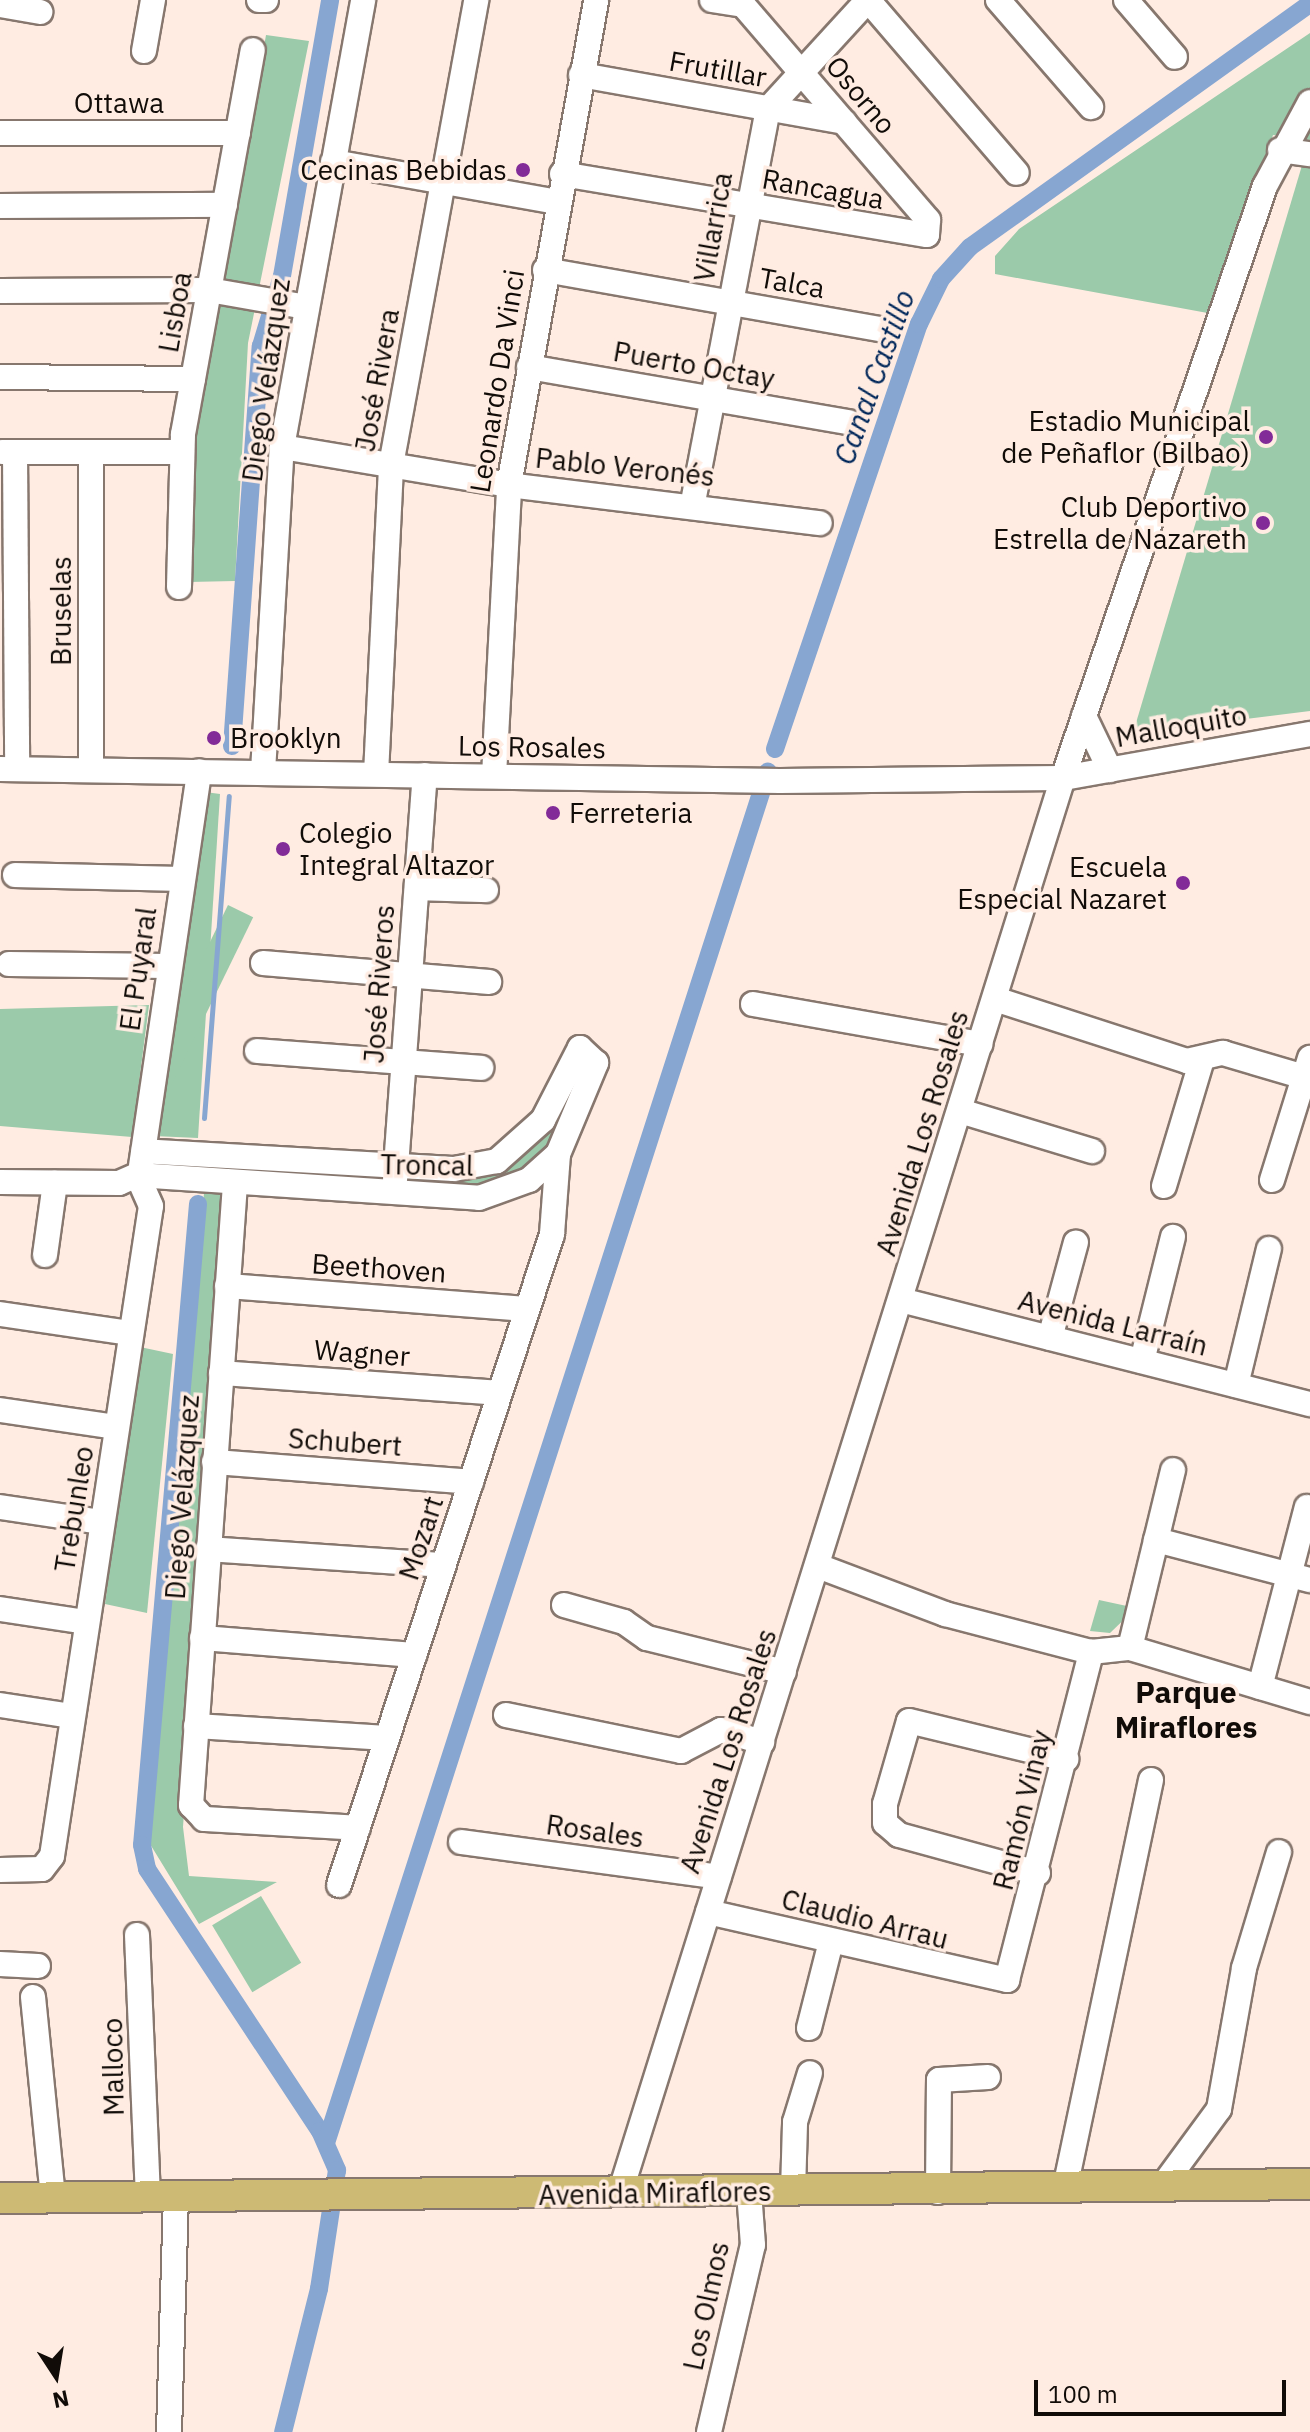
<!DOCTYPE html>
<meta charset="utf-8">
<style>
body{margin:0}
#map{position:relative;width:1310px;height:2432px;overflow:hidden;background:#ffece2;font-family:"IBM Plex Sans",sans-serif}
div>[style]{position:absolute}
.green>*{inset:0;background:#9bcaaa;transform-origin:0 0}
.stream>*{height:5px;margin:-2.5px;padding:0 2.5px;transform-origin:2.5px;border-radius:2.5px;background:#87a6d1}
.canal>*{height:18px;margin:-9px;padding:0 9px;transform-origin:9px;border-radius:9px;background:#87a6d1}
.roads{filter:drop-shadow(2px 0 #87776e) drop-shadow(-2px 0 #87776e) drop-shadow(0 2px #87776e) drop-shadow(0 -2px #87776e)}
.minor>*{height:24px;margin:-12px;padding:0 12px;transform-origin:12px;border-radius:12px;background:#fff}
.major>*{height:30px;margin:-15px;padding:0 15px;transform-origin:15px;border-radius:15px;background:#cdba74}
.dots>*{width:22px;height:22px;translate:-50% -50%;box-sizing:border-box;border:4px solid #ffece2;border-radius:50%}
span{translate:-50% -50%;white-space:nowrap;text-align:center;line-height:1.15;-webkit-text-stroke:7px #ffece2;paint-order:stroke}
.street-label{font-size:28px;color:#110c08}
.poi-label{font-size:28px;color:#110c08}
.right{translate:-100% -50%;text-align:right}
.left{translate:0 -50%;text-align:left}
.water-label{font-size:30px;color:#00275a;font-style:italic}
.neighbourhood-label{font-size:30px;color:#110c08;font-weight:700}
.north{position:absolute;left:16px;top:2336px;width:80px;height:80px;-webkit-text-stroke:6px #ffece2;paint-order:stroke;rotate:168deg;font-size:22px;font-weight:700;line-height:32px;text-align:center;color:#110c08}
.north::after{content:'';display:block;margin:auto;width:28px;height:36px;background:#110c08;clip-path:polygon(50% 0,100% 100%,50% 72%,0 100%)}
.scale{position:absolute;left:1034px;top:2380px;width:252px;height:36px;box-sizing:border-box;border:4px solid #110c08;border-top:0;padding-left:10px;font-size:24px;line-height:28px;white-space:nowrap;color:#110c08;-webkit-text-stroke:6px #ffece2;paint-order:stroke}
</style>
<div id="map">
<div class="green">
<div style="clip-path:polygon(1310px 33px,1310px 140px,1273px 135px,1213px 314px,995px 274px,995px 256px,1019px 229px)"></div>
<div style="clip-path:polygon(266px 35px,309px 41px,248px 343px,235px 581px,189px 582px,193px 451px)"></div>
<div style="clip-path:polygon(1303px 162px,1310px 163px,1310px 711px,1133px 733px)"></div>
<div style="clip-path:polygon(205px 792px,220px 794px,198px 1138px,154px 1136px)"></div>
<div style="left:228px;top:905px;width:28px;height:231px;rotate:26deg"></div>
<div style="clip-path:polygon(149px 1005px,132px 1137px,0 1126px,0 1009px)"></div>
<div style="clip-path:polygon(584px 1058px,552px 1147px,527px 1168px,466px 1190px,415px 1184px,417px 1176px,495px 1164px)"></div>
<div style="clip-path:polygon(204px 1193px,228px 1194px,183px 1827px,189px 1876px,277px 1882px,199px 1924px,150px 1844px)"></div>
<div style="clip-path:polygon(140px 1347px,173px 1354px,147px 1613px,105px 1604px)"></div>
<div style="clip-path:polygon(1099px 1600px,1136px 1608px,1110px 1633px,1090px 1631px)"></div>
<div style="left:261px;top:1896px;width:78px;height:57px;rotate:59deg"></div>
</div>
<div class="stream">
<div style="left:204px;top:1118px;width:323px;rotate:-85.6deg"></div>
</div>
<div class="canal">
<div style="left:232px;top:746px;width:401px;rotate:-85.9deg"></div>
<div style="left:261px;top:346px;width:73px;rotate:-73.3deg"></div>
<div style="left:282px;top:276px;width:280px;rotate:-80.1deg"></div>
<div style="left:775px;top:749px;width:449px;rotate:-71.3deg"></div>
<div style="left:919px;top:324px;width:50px;rotate:-63.9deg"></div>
<div style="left:941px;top:279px;width:43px;rotate:-47.8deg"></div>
<div style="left:970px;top:247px;width:418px;rotate:-35.6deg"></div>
<div style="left:198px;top:1204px;width:643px;rotate:94.99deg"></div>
<div style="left:142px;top:1845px;width:25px;rotate:78deg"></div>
<div style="left:147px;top:1869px;width:314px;rotate:56.6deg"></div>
<div style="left:320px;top:2131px;width:43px;rotate:66.4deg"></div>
<div style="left:337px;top:2170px;width:120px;rotate:98.6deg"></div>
<div style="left:319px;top:2289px;width:147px;rotate:104.1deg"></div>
<div style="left:326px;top:2143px;width:1441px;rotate:-72.14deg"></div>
</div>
<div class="roads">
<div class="minor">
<div style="left:259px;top:0;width:7px"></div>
<div style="left:712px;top:0;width:31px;rotate:9deg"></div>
<div style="left:868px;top:0;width:228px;rotate:49.3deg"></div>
<div style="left:998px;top:0;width:142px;rotate:49deg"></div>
<div style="left:1126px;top:0;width:75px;rotate:49.3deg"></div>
<div style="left:0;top:5px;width:41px;rotate:9.9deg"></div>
<div style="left:144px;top:51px;width:52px;rotate:-80deg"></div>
<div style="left:581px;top:75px;width:267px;rotate:10.1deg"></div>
<div style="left:0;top:133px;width:238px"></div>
<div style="left:1280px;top:150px;width:30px;rotate:8deg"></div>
<div style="left:333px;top:162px;width:228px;rotate:10.1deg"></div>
<div style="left:562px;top:174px;width:370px;rotate:9.5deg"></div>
<div style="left:927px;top:235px;width:15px;rotate:-86deg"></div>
<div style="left:928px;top:220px;width:290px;rotate:-130.7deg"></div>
<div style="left:0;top:206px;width:225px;rotate:-0.3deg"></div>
<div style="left:545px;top:270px;width:346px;rotate:10deg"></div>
<div style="left:0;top:291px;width:209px;rotate:-0.3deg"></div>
<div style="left:209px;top:290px;width:98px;rotate:9.9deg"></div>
<div style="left:529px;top:367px;width:325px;rotate:9.8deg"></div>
<div style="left:0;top:377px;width:193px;rotate:0.6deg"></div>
<div style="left:282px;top:447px;width:230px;rotate:9.5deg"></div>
<div style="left:509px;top:485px;width:313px;rotate:7deg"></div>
<div style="left:2px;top:452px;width:178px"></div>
<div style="left:15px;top:452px;width:317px;rotate:89.6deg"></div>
<div style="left:91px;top:452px;width:317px;rotate:90deg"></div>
<div style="left:693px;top:502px;width:400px;rotate:-79.2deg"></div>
<div style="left:768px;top:109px;width:148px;rotate:-47.5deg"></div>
<div style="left:179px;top:587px;width:153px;rotate:-88.5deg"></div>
<div style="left:183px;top:434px;width:390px;rotate:-79.7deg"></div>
<div style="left:1084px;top:716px;width:60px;rotate:64.3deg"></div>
<div style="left:0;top:769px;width:780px;rotate:0.88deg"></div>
<div style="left:780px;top:781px;width:283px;rotate:-0.6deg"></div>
<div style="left:1063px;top:778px;width:251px;rotate:-10.1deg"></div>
<div style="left:263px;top:772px;width:326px;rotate:-86.7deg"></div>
<div style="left:282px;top:447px;width:454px;rotate:-79.7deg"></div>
<div style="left:376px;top:774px;width:309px;rotate:-87.2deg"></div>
<div style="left:391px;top:465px;width:473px;rotate:-79.6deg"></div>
<div style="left:494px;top:776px;width:291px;rotate:-87deg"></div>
<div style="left:509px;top:485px;width:493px;rotate:-79.8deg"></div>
<div style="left:15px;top:875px;width:166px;rotate:1.4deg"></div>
<div style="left:417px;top:888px;width:69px;rotate:1.7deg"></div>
<div style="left:263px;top:963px;width:227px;rotate:4.8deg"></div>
<div style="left:9px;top:964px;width:159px;rotate:0.7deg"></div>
<div style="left:995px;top:999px;width:202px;rotate:17.9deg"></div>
<div style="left:1187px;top:1061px;width:37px;rotate:-13deg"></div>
<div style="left:1223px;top:1053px;width:84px;rotate:16.5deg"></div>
<div style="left:753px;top:1004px;width:231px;rotate:10deg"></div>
<div style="left:257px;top:1051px;width:225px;rotate:4.3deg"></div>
<div style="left:960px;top:1111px;width:138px;rotate:16.9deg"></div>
<div style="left:141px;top:1166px;width:399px;rotate:-81.6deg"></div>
<div style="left:395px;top:1180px;width:406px;rotate:-85.8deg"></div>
<div style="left:1272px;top:1180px;width:128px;rotate:-72.7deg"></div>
<div style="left:0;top:1182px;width:119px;rotate:0.5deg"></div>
<div style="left:119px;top:1183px;width:20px;rotate:-24deg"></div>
<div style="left:137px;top:1175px;width:343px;rotate:3.8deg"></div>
<div style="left:479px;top:1198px;width:53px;rotate:-19.8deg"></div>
<div style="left:529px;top:1180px;width:39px;rotate:-42deg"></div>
<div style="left:558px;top:1154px;width:99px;rotate:-67.3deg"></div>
<div style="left:596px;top:1063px;width:22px;rotate:-137deg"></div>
<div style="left:580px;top:1048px;width:81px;rotate:117.2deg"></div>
<div style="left:543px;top:1120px;width:62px;rotate:138.3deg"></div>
<div style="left:497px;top:1161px;width:44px;rotate:169.5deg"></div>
<div style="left:454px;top:1169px;width:311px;rotate:-176.7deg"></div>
<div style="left:235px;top:1184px;width:623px;rotate:94.05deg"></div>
<div style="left:191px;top:1805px;width:19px;rotate:47deg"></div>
<div style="left:204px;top:1819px;width:154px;rotate:3.3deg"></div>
<div style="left:1164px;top:1186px;width:133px;rotate:-73.3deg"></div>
<div style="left:45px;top:1255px;width:73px;rotate:-82.1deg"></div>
<div style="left:227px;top:1286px;width:301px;rotate:4.4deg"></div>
<div style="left:901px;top:1300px;width:422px;rotate:14.3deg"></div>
<div style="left:0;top:1314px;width:132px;rotate:8.3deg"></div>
<div style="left:1050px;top:1338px;width:99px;rotate:-74.8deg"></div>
<div style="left:1142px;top:1361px;width:128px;rotate:-76deg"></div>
<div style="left:221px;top:1373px;width:279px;rotate:4.1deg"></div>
<div style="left:1236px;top:1385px;width:140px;rotate:-76.4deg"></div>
<div style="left:0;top:1410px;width:118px;rotate:8.3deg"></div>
<div style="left:214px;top:1462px;width:258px;rotate:4.4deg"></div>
<div style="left:0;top:1507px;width:103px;rotate:8.4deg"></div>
<div style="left:1156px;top:1540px;width:159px;rotate:14.6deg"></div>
<div style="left:208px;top:1549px;width:236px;rotate:3.9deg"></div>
<div style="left:818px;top:1566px;width:136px;rotate:20.7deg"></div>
<div style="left:945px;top:1614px;width:151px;rotate:14.6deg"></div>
<div style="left:1091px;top:1652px;width:39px;rotate:-6deg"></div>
<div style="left:1130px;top:1648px;width:188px;rotate:16.7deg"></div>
<div style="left:564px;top:1605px;width:62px;rotate:15.8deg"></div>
<div style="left:624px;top:1622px;width:28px;rotate:35deg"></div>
<div style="left:647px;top:1638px;width:141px;rotate:13.9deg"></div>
<div style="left:0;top:1609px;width:87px;rotate:8.6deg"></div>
<div style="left:202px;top:1638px;width:213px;rotate:4.6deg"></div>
<div style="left:1130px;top:1648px;width:183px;rotate:-76.4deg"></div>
<div style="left:1260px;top:1687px;width:186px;rotate:-75.4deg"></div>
<div style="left:0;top:1705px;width:73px;rotate:8.7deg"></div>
<div style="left:506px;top:1715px;width:179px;rotate:11.6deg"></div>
<div style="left:681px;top:1751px;width:45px;rotate:-27.7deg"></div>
<div style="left:721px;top:1730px;width:43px;rotate:16.3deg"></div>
<div style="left:196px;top:1726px;width:191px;rotate:3.6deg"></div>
<div style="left:461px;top:1842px;width:260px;rotate:7.7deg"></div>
<div style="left:0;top:1870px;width:42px;rotate:-1.4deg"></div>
<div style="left:42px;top:1869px;width:16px;rotate:-52deg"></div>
<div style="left:52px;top:1856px;width:657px;rotate:-81.34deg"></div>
<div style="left:151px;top:1206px;width:34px;rotate:-114deg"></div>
<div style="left:1038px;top:1873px;width:144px;rotate:-164.7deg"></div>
<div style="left:899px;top:1835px;width:18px;rotate:-139deg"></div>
<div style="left:885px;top:1823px;width:19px;rotate:-90deg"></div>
<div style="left:885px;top:1804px;width:86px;rotate:-73.9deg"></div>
<div style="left:909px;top:1721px;width:162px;rotate:13.6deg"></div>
<div style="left:339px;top:1885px;width:685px;rotate:-71.88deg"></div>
<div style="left:552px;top:1234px;width:80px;rotate:-85.7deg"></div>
<div style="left:708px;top:1912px;width:307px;rotate:12.8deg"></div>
<div style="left:1007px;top:1980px;width:339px;rotate:-75.6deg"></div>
<div style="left:137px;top:1935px;width:263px;rotate:87.6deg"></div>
<div style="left:0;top:1964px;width:38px;rotate:3deg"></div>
<div style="left:33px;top:1997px;width:201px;rotate:84.3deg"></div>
<div style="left:809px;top:2028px;width:89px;rotate:-75.7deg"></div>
<div style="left:1065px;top:2188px;width:417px;rotate:-78.1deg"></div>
<div style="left:1161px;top:2188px;width:98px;rotate:-53.7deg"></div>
<div style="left:1219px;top:2109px;width:143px;rotate:-79.9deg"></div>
<div style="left:1244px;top:1968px;width:121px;rotate:-73.2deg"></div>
<div style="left:793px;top:2191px;width:69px;rotate:-88.3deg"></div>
<div style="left:795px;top:2122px;width:51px;rotate:-73deg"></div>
<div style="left:938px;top:2192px;width:112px;rotate:-89.5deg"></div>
<div style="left:939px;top:2080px;width:49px;rotate:-3.5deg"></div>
<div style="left:620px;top:2193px;width:1483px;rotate:-72.62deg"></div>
<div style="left:1063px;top:778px;width:626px;rotate:-71.16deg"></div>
<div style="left:1265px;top:186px;width:95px;rotate:-61.8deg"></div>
<div style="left:169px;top:2432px;width:234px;rotate:-88.3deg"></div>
<div style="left:709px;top:2432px;width:192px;rotate:-76.8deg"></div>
<div style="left:753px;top:2245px;width:53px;rotate:-94.3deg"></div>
</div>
<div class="major">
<div style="left:0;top:2198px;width:1310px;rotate:-0.61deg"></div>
</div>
</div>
<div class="dots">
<div style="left:523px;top:170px;background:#822b98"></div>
<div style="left:1266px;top:437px;background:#822b98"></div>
<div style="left:1263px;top:523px;background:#822b98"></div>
<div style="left:214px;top:738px;background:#822b98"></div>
<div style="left:553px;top:813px;background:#822b98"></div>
<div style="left:283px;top:849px;background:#822b98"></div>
<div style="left:1183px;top:883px;background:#822b98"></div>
</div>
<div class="street-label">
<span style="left:718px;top:69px;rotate:10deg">Frutillar</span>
<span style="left:861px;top:95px;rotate:50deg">Osorno</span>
<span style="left:119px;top:103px">Ottawa</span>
<span style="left:823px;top:189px;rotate:10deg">Rancagua</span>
<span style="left:713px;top:227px;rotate:-80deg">Villarrica</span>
<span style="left:792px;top:283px;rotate:10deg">Talca</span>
<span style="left:175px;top:312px;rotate:-80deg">Lisboa</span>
<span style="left:694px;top:365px;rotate:10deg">Puerto Octay</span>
<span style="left:266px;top:380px;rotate:-82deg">Diego Velázquez</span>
<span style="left:377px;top:380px;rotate:-80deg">José Rivera</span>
<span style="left:497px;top:381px;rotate:-81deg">Leonardo Da Vinci</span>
<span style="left:625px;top:467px;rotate:6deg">Pablo Veronés</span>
<span style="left:61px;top:611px;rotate:-90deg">Bruselas</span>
<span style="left:1181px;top:726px;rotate:-10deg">Malloquito</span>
<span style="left:532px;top:747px;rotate:1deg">Los Rosales</span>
<span style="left:138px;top:969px;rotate:-82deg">El Puyaral</span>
<span style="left:379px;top:984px;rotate:-86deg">José Riveros</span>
<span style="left:922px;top:1133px;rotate:-73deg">Avenida Los Rosales</span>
<span style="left:427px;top:1165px;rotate:1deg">Troncal</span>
<span style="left:379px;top:1268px;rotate:4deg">Beethoven</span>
<span style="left:1113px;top:1323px;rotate:14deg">Avenida Larraín</span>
<span style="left:362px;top:1353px;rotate:4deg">Wagner</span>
<span style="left:345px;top:1442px;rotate:4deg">Schubert</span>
<span style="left:182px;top:1497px;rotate:-86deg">Diego Velázquez</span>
<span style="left:74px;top:1509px;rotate:-81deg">Trebunleo</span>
<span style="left:421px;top:1538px;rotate:-72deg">Mozart</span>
<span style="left:728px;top:1751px;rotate:-72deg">Avenida Los Rosales</span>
<span style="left:1022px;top:1810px;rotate:-76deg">Ramón Vinay</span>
<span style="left:595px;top:1831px;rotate:8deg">Rosales</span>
<span style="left:865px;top:1919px;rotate:14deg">Claudio Arrau</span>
<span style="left:113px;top:2067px;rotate:-91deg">Malloco</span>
<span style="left:655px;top:2193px;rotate:-1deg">Avenida Miraflores</span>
<span style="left:706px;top:2306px;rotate:-78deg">Los Olmos</span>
</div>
<div class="poi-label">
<span class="right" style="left:507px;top:170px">Cecinas Bebidas</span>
<span class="right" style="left:1250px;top:437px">Estadio Municipal<br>de Peñaflor (Bilbao)</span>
<span class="right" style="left:1247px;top:523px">Club Deportivo<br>Estrella de Nazareth</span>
<span class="left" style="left:230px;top:738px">Brooklyn</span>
<span class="left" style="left:569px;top:813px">Ferreteria</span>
<span class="left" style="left:299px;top:849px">Colegio<br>Integral Altazor</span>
<span class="right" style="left:1167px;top:883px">Escuela<br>Especial Nazaret</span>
</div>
<div class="water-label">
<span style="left:874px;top:377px;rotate:-70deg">Canal Castillo</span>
</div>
<div class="neighbourhood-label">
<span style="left:1186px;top:1709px">Parque<br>Miraflores</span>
</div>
<div class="north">N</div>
<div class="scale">100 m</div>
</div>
